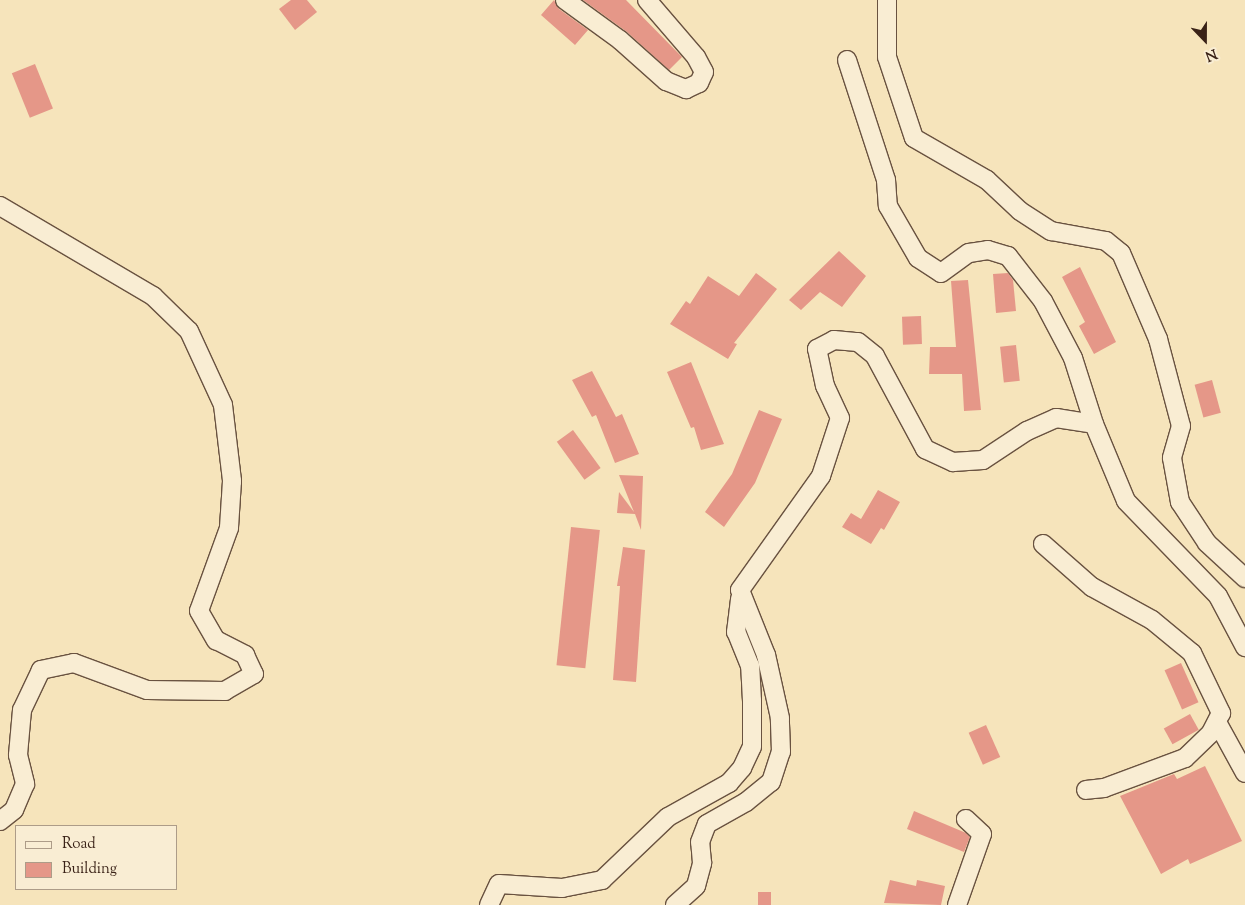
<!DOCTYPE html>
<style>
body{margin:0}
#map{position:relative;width:1245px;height:905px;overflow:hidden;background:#f6e4bb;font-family:"Sorts Mill Goudy",serif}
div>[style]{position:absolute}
.building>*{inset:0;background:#e59788;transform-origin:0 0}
.roads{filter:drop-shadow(1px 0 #695240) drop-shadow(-1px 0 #695240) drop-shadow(0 1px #695240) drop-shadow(0 -1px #695240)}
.minor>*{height:18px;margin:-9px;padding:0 9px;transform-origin:9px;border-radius:9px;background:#f9edd3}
span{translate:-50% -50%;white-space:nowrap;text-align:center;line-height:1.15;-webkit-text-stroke:4px #f9edd3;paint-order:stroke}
.legend{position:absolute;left:15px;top:825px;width:162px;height:65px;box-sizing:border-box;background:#f9edd3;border:1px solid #ad9c88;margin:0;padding:6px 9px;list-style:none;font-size:15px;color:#3a2217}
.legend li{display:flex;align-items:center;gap:10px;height:25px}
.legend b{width:25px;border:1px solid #ad9c88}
.north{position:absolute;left:1180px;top:15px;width:50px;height:50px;-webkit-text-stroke:4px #f9edd3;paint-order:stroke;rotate:158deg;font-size:14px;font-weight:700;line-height:20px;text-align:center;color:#3a2217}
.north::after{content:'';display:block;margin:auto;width:18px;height:22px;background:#3a2217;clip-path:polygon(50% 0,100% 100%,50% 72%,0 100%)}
</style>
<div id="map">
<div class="building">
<div style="clip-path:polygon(291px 0,307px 0,317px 12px,295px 30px,279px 9px)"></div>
<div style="clip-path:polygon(554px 0,559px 9px,588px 30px,575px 45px,541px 15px)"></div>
<div style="clip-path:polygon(583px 0,626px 0,682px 57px,669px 70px,627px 32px)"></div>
<div style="left:35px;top:64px;width:48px;height:25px;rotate:68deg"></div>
<div style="clip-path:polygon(839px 251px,866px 276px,842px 307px,820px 292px,801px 310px,789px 300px)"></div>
<div style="clip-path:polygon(1080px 267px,1116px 342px,1094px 354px,1079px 326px,1085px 322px,1062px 277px)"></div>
<div style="clip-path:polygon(756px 273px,777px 289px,734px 343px,737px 344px,728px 359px,670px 324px,686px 301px,690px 304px,708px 276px,739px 296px)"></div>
<div style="clip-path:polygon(1008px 273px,1013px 280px,1016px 311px,996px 313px,993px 274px)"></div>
<div style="clip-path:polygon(968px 280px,981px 410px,964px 411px,962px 374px,929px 374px,930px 347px,956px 347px,951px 281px)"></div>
<div style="left:921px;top:316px;width:28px;height:19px;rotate:88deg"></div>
<div style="left:1016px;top:345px;width:36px;height:16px;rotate:84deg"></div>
<div style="clip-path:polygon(691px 362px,724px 444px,701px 450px,694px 427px,691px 428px,667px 372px)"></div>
<div style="clip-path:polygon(592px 371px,616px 417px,622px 414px,639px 454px,615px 463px,596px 415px,592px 417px,572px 380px)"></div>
<div style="left:1212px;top:380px;width:34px;height:18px;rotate:75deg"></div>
<div style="clip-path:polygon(759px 410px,782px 419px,755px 483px,724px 527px,705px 512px,732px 474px)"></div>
<div style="left:573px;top:430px;width:47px;height:20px;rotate:54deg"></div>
<div style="clip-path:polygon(619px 475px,643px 476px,641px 530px,635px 514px,617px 513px,619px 492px,634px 512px)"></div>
<div style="clip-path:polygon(878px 490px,900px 502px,884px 530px,881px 528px,871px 544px,842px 527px,851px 513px,861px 519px)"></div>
<div style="left:571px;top:527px;width:29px;height:139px;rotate:6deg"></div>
<div style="clip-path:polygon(623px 547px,645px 550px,636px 682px,613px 680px,620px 586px,617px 586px)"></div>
<div style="left:1181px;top:663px;width:43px;height:18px;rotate:66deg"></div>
<div style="left:1190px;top:714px;width:18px;height:30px;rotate:61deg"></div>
<div style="left:986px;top:725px;width:35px;height:19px;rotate:66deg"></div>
<div style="clip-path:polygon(1205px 766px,1242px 841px,1190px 864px,1188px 859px,1161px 874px,1120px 796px,1174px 774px,1177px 779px)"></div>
<div style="clip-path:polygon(914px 811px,966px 833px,970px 837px,964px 852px,907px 829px)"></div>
<div style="clip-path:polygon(890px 880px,916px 886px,917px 880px,945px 886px,941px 905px,884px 903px)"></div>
<div style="left:758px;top:892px;width:13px;height:13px"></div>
</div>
<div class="roads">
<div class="minor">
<div style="left:565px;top:0;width:68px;rotate:36deg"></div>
<div style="left:620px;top:40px;width:62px;rotate:41.7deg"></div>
<div style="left:666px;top:81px;width:22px;rotate:22deg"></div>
<div style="left:686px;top:89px;width:14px;rotate:-25deg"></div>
<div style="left:699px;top:83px;width:12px;rotate:-66deg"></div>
<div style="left:704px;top:72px;width:17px;rotate:-118deg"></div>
<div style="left:696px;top:57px;width:75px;rotate:-130.7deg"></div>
<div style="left:887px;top:0;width:57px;rotate:90deg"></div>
<div style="left:887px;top:57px;width:85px;rotate:71.6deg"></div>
<div style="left:914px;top:138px;width:84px;rotate:29.9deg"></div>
<div style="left:987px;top:180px;width:45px;rotate:43.2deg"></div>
<div style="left:1020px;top:211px;width:37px;rotate:33deg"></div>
<div style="left:1051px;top:231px;width:56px;rotate:10.3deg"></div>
<div style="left:1106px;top:241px;width:19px;rotate:39deg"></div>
<div style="left:1121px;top:253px;width:94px;rotate:66.7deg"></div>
<div style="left:1158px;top:339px;width:90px;rotate:75.2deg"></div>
<div style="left:1181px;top:426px;width:33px;rotate:106deg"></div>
<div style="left:1172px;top:458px;width:45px;rotate:79.7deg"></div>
<div style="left:1180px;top:502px;width:49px;rotate:56.6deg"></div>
<div style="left:1207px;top:543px;width:52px;rotate:42.6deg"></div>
<div style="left:847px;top:60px;width:126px;rotate:72deg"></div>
<div style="left:886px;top:180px;width:26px;rotate:86deg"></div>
<div style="left:888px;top:206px;width:60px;rotate:60deg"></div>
<div style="left:918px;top:258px;width:27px;rotate:33deg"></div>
<div style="left:941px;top:273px;width:34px;rotate:-36deg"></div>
<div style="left:969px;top:253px;width:19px;rotate:-9deg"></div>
<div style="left:988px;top:250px;width:21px;rotate:17deg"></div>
<div style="left:1008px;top:256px;width:57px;rotate:52.1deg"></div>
<div style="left:1043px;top:301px;width:64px;rotate:62.2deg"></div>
<div style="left:1073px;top:358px;width:69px;rotate:72.3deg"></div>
<div style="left:0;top:206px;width:178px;rotate:30.5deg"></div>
<div style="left:153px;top:296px;width:50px;rotate:44.2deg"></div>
<div style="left:189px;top:331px;width:81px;rotate:65.3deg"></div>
<div style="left:223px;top:405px;width:77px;rotate:83.2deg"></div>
<div style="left:232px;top:481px;width:47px;rotate:93.7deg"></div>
<div style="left:229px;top:528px;width:88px;rotate:109.9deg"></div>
<div style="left:199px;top:611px;width:34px;rotate:60deg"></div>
<div style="left:216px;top:640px;width:33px;rotate:27deg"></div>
<div style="left:245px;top:655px;width:21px;rotate:65deg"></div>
<div style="left:254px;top:674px;width:34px;rotate:150deg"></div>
<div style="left:225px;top:691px;width:78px;rotate:-179.3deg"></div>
<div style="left:147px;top:690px;width:78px;rotate:-159.7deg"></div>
<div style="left:74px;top:663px;width:34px;rotate:168deg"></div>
<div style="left:41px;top:670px;width:44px;rotate:115.4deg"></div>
<div style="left:22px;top:710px;width:45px;rotate:95.1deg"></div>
<div style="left:18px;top:755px;width:30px;rotate:76deg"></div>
<div style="left:25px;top:784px;width:28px;rotate:113deg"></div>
<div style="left:14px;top:810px;width:18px;rotate:142deg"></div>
<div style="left:1043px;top:544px;width:65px;rotate:41.3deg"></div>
<div style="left:1092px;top:587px;width:68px;rotate:28.8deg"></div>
<div style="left:1152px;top:620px;width:52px;rotate:39.5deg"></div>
<div style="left:1192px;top:653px;width:67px;rotate:64.2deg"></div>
<div style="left:1221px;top:713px;width:22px;rotate:117deg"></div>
<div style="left:1211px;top:733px;width:36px;rotate:136deg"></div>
<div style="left:1185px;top:758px;width:86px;rotate:159.7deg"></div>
<div style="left:1104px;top:788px;width:18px;rotate:174deg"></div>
<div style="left:1217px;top:722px;width:58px;rotate:61.2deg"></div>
<div style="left:489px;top:905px;width:23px;rotate:-65deg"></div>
<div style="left:499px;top:884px;width:63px;rotate:3.6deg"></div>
<div style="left:562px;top:888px;width:41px;rotate:-11.3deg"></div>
<div style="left:602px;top:880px;width:91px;rotate:-43.7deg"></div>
<div style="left:668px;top:817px;width:70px;rotate:-29.1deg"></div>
<div style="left:729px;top:783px;width:20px;rotate:-49deg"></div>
<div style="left:742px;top:768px;width:23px;rotate:-65deg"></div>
<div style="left:752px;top:747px;width:46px;rotate:-90deg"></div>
<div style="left:752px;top:701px;width:35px;rotate:-93deg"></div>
<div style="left:750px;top:666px;width:37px;rotate:-112deg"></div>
<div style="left:736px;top:632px;width:34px;rotate:-83deg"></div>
<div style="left:675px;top:905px;width:28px;rotate:-42deg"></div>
<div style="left:696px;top:886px;width:24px;rotate:-75deg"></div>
<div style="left:702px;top:863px;width:21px;rotate:-95deg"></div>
<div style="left:700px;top:842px;width:19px;rotate:-69deg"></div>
<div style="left:707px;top:824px;width:45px;rotate:-29.4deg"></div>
<div style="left:746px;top:802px;width:32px;rotate:-39deg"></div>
<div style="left:771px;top:782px;width:32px;rotate:-72deg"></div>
<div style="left:781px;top:752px;width:34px;rotate:-92deg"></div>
<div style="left:780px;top:718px;width:65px;rotate:-102.5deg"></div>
<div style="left:766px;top:655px;width:70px;rotate:-111.8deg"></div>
<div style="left:740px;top:590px;width:140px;rotate:-54.6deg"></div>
<div style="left:821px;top:476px;width:61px;rotate:-71.9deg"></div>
<div style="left:840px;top:418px;width:35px;rotate:-115deg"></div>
<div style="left:825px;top:386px;width:38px;rotate:-102deg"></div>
<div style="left:817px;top:349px;width:19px;rotate:-28deg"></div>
<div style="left:834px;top:340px;width:24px;rotate:5deg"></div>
<div style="left:858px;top:342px;width:22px;rotate:39deg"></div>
<div style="left:875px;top:356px;width:106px;rotate:61.7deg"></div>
<div style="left:925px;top:449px;width:31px;rotate:25deg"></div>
<div style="left:953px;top:462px;width:30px;rotate:-4deg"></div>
<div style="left:983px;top:460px;width:53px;rotate:-33.4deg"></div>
<div style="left:1027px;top:431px;width:32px;rotate:-24deg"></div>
<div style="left:1056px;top:418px;width:38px;rotate:9deg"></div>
<div style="left:1094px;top:424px;width:83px;rotate:67.4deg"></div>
<div style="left:1126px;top:501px;width:132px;rotate:45.9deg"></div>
<div style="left:1218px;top:596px;width:58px;rotate:62.1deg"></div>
<div style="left:957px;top:905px;width:75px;rotate:-70.6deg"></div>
<div style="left:982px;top:834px;width:22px;rotate:-137deg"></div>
</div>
</div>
<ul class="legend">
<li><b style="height:6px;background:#f9edd3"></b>Road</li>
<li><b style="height:14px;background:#e59788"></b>Building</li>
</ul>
<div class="north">N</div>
</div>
